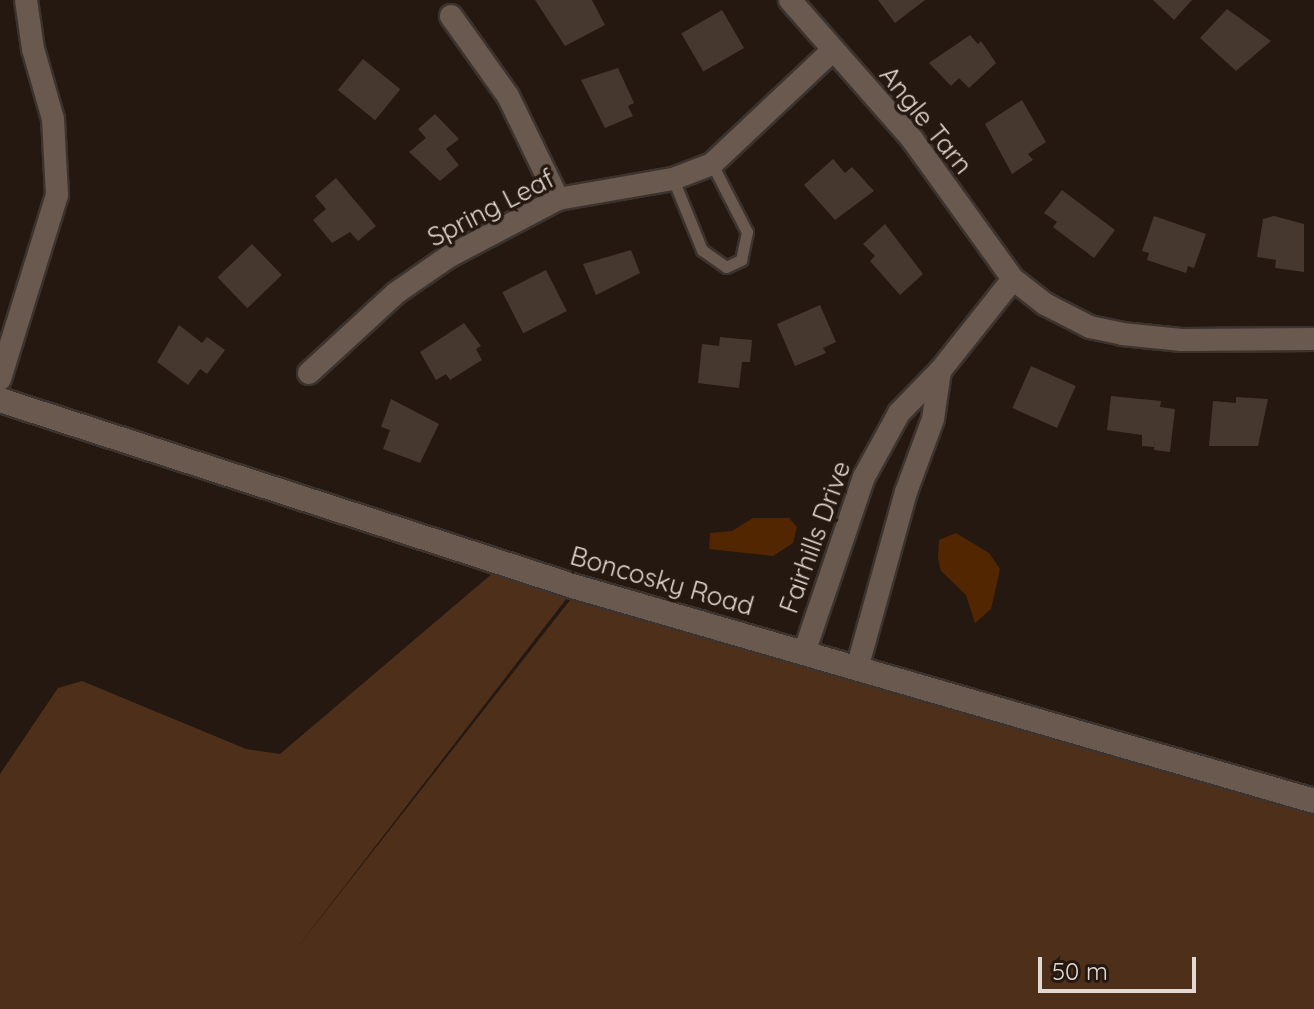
<!DOCTYPE html>
<style>
body{margin:0}
#map{position:relative;width:1314px;height:1009px;overflow:hidden;background:#251810;font-family:Quicksand,sans-serif}
div>[style]{position:absolute}
.green>*{inset:0;background:#4e2f1a}
.water>*{inset:0;background:#522601}
.building>*{inset:0;background:#46382f;transform-origin:0 0}
.roads{filter:drop-shadow(2px 0 #3c332f) drop-shadow(-2px 0 #3c332f) drop-shadow(0 2px #3c332f) drop-shadow(0 -2px #3c332f)}
.lane>*{height:11px;margin:-5.5px;padding:0 5.5px;transform-origin:5.5px;border-radius:5.5px;background:#69594f}
.street>*{height:22px;margin:-11px;padding:0 11px;transform-origin:11px;border-radius:11px;background:#69594f}
.secondary>*{height:24px;margin:-12px;padding:0 12px;transform-origin:12px;border-radius:12px;background:#69594f}
span{translate:-50% -50%;white-space:nowrap;text-align:center;line-height:1.15;-webkit-text-stroke:7px #251810;paint-order:stroke}
.street-label{font-size:26px;color:#e2d9d3}
.scale{position:absolute;left:1038px;top:957px;width:158px;height:36px;box-sizing:border-box;border:4px solid #e2d9d3;border-top:0;padding-left:10px;font-size:24px;line-height:28px;white-space:nowrap;color:#e2d9d3;-webkit-text-stroke:6px #251810;paint-order:stroke}
</style>
<div id="map">
<div class="green">
<div style="clip-path:polygon(494px 572px,570px 594px,293px 953px,574px 595px,1314px 811px,1314px 1009px,0 1009px,0 774px,58px 688px,82px 681px,246px 749px,280px 754px)"></div>
</div>
<div class="water">
<div style="clip-path:polygon(753px 518px,789px 518px,797px 527px,793px 543px,773px 556px,709px 549px,710px 533px,732px 531px)"></div>
<div style="clip-path:polygon(956px 533px,989px 553px,1000px 569px,991px 609px,975px 623px,966px 595px,941px 571px,938px 559px,939px 540px)"></div>
</div>
<div class="building">
<div style="clip-path:polygon(535px 0,592px 0,605px 25px,565px 46px)"></div>
<div style="clip-path:polygon(878px 0,925px 0,895px 23px)"></div>
<div style="clip-path:polygon(1153px 0,1192px 0,1174px 20px)"></div>
<div style="clip-path:polygon(1227px 9px,1271px 41px,1236px 71px,1200px 38px)"></div>
<div style="left:722px;top:10px;width:44px;height:47px;rotate:60deg"></div>
<div style="clip-path:polygon(970px 35px,978px 44px,981px 41px,996px 63px,969px 88px,959px 78px,951px 86px,929px 63px)"></div>
<div style="left:363px;top:59px;width:48px;height:40px;rotate:39deg"></div>
<div style="clip-path:polygon(618px 68px,634px 103px,628px 106px,633px 116px,605px 128px,581px 80px)"></div>
<div style="clip-path:polygon(1022px 100px,1046px 142px,1028px 154px,1033px 160px,1012px 174px,985px 124px)"></div>
<div style="clip-path:polygon(435px 114px,459px 139px,446px 149px,459px 165px,440px 181px,409px 152px,426px 138px,418px 129px)"></div>
<div style="clip-path:polygon(833px 159px,845px 173px,852px 167px,874px 191px,835px 220px,804px 185px)"></div>
<div style="clip-path:polygon(336px 178px,376px 226px,358px 241px,350px 232px,332px 243px,313px 220px,326px 209px,315px 196px)"></div>
<div style="clip-path:polygon(1062px 190px,1115px 230px,1094px 258px,1053px 227px,1057px 222px,1044px 213px)"></div>
<div style="clip-path:polygon(1154px 216px,1206px 234px,1194px 268px,1188px 266px,1186px 273px,1147px 260px,1149px 253px,1142px 251px)"></div>
<div style="clip-path:polygon(1274px 216px,1304px 224px,1304px 272px,1275px 268px,1276px 260px,1257px 257px,1263px 219px)"></div>
<div style="clip-path:polygon(885px 224px,923px 274px,900px 295px,870px 261px,875px 256px,863px 244px)"></div>
<div style="left:252px;top:244px;width:43px;height:48px;rotate:46deg"></div>
<div style="clip-path:polygon(631px 250px,640px 273px,596px 295px,583px 264px)"></div>
<div style="left:546px;top:270px;width:46px;height:49px;rotate:63deg"></div>
<div style="clip-path:polygon(820px 305px,836px 342px,823px 348px,826px 353px,795px 366px,777px 324px)"></div>
<div style="clip-path:polygon(464px 323px,481px 346px,476px 349px,482px 360px,450px 380px,446px 374px,436px 380px,420px 352px)"></div>
<div style="clip-path:polygon(179px 325px,202px 343px,207px 337px,225px 350px,207px 374px,200px 369px,188px 385px,157px 362px)"></div>
<div style="clip-path:polygon(720px 337px,752px 340px,750px 362px,742px 362px,739px 388px,698px 383px,702px 344px,719px 346px)"></div>
<div style="left:1031px;top:366px;width:49px;height:46px;rotate:24deg"></div>
<div style="clip-path:polygon(1111px 396px,1161px 401px,1160px 407px,1175px 409px,1170px 452px,1154px 450px,1155px 436px,1154px 447px,1142px 446px,1142px 435px,1107px 430px)"></div>
<div style="clip-path:polygon(1236px 397px,1268px 399px,1258px 446px,1209px 446px,1213px 401px,1236px 403px)"></div>
<div style="clip-path:polygon(391px 399px,439px 424px,420px 463px,383px 449px,390px 430px,381px 427px)"></div>
</div>
<div class="roads">
<div class="lane">
<div style="left:673px;top:179px;width:77px;rotate:67.8deg"></div>
<div style="left:702px;top:250px;width:29px;rotate:35deg"></div>
<div style="left:726px;top:267px;width:17px;rotate:-25deg"></div>
<div style="left:741px;top:260px;width:29px;rotate:-78deg"></div>
<div style="left:747px;top:232px;width:76px;rotate:-117.2deg"></div>
</div>
<div class="street">
<div style="left:790px;top:0;width:185px;rotate:48.7deg"></div>
<div style="left:912px;top:139px;width:173px;rotate:54.2deg"></div>
<div style="left:1013px;top:279px;width:41px;rotate:38deg"></div>
<div style="left:1045px;top:304px;width:51px;rotate:27.1deg"></div>
<div style="left:1090px;top:327px;width:33px;rotate:12deg"></div>
<div style="left:1122px;top:334px;width:60px;rotate:5.7deg"></div>
<div style="left:1182px;top:340px;width:132px;rotate:-0.4deg"></div>
<div style="left:451px;top:16px;width:98px;rotate:54.5deg"></div>
<div style="left:508px;top:96px;width:114px;rotate:64.1deg"></div>
<div style="left:309px;top:373px;width:118px;rotate:-42.6deg"></div>
<div style="left:396px;top:293px;width:63px;rotate:-34.7deg"></div>
<div style="left:448px;top:257px;width:124px;rotate:-27.8deg"></div>
<div style="left:558px;top:199px;width:117px;rotate:-9.9deg"></div>
<div style="left:673px;top:179px;width:42px;rotate:-21deg"></div>
<div style="left:712px;top:164px;width:163px;rotate:-43.3deg"></div>
<div style="left:0;top:379px;width:193px;rotate:-72.8deg"></div>
<div style="left:57px;top:195px;width:76px;rotate:-93deg"></div>
<div style="left:53px;top:119px;width:73px;rotate:-105.9deg"></div>
<div style="left:33px;top:49px;width:49px;rotate:-98.1deg"></div>
<div style="left:805px;top:650px;width:183px;rotate:-71.2deg"></div>
<div style="left:864px;top:477px;width:73px;rotate:-61.3deg"></div>
<div style="left:899px;top:413px;width:59px;rotate:-45.7deg"></div>
<div style="left:940px;top:371px;width:117px;rotate:-51.6deg"></div>
<div style="left:858px;top:665px;width:180px;rotate:-74.5deg"></div>
<div style="left:906px;top:492px;width:78px;rotate:-69.7deg"></div>
<div style="left:933px;top:419px;width:49px;rotate:-81.7deg"></div>
</div>
<div class="secondary">
<div style="left:0;top:400px;width:606px;rotate:17.99deg"></div>
<div style="left:576px;top:587px;width:768px;rotate:16.17deg"></div>
</div>
</div>
<div class="street-label">
<span style="left:926px;top:120px;rotate:51deg">Angle Tarn</span>
<span style="left:491px;top:208px;rotate:-27deg">Spring Leaf</span>
<span style="left:815px;top:537px;rotate:-70deg">Fairhills Drive</span>
<span style="left:662px;top:581px;rotate:16deg">Boncosky Road</span>
</div>
<div class="scale">50 m</div>
</div>
